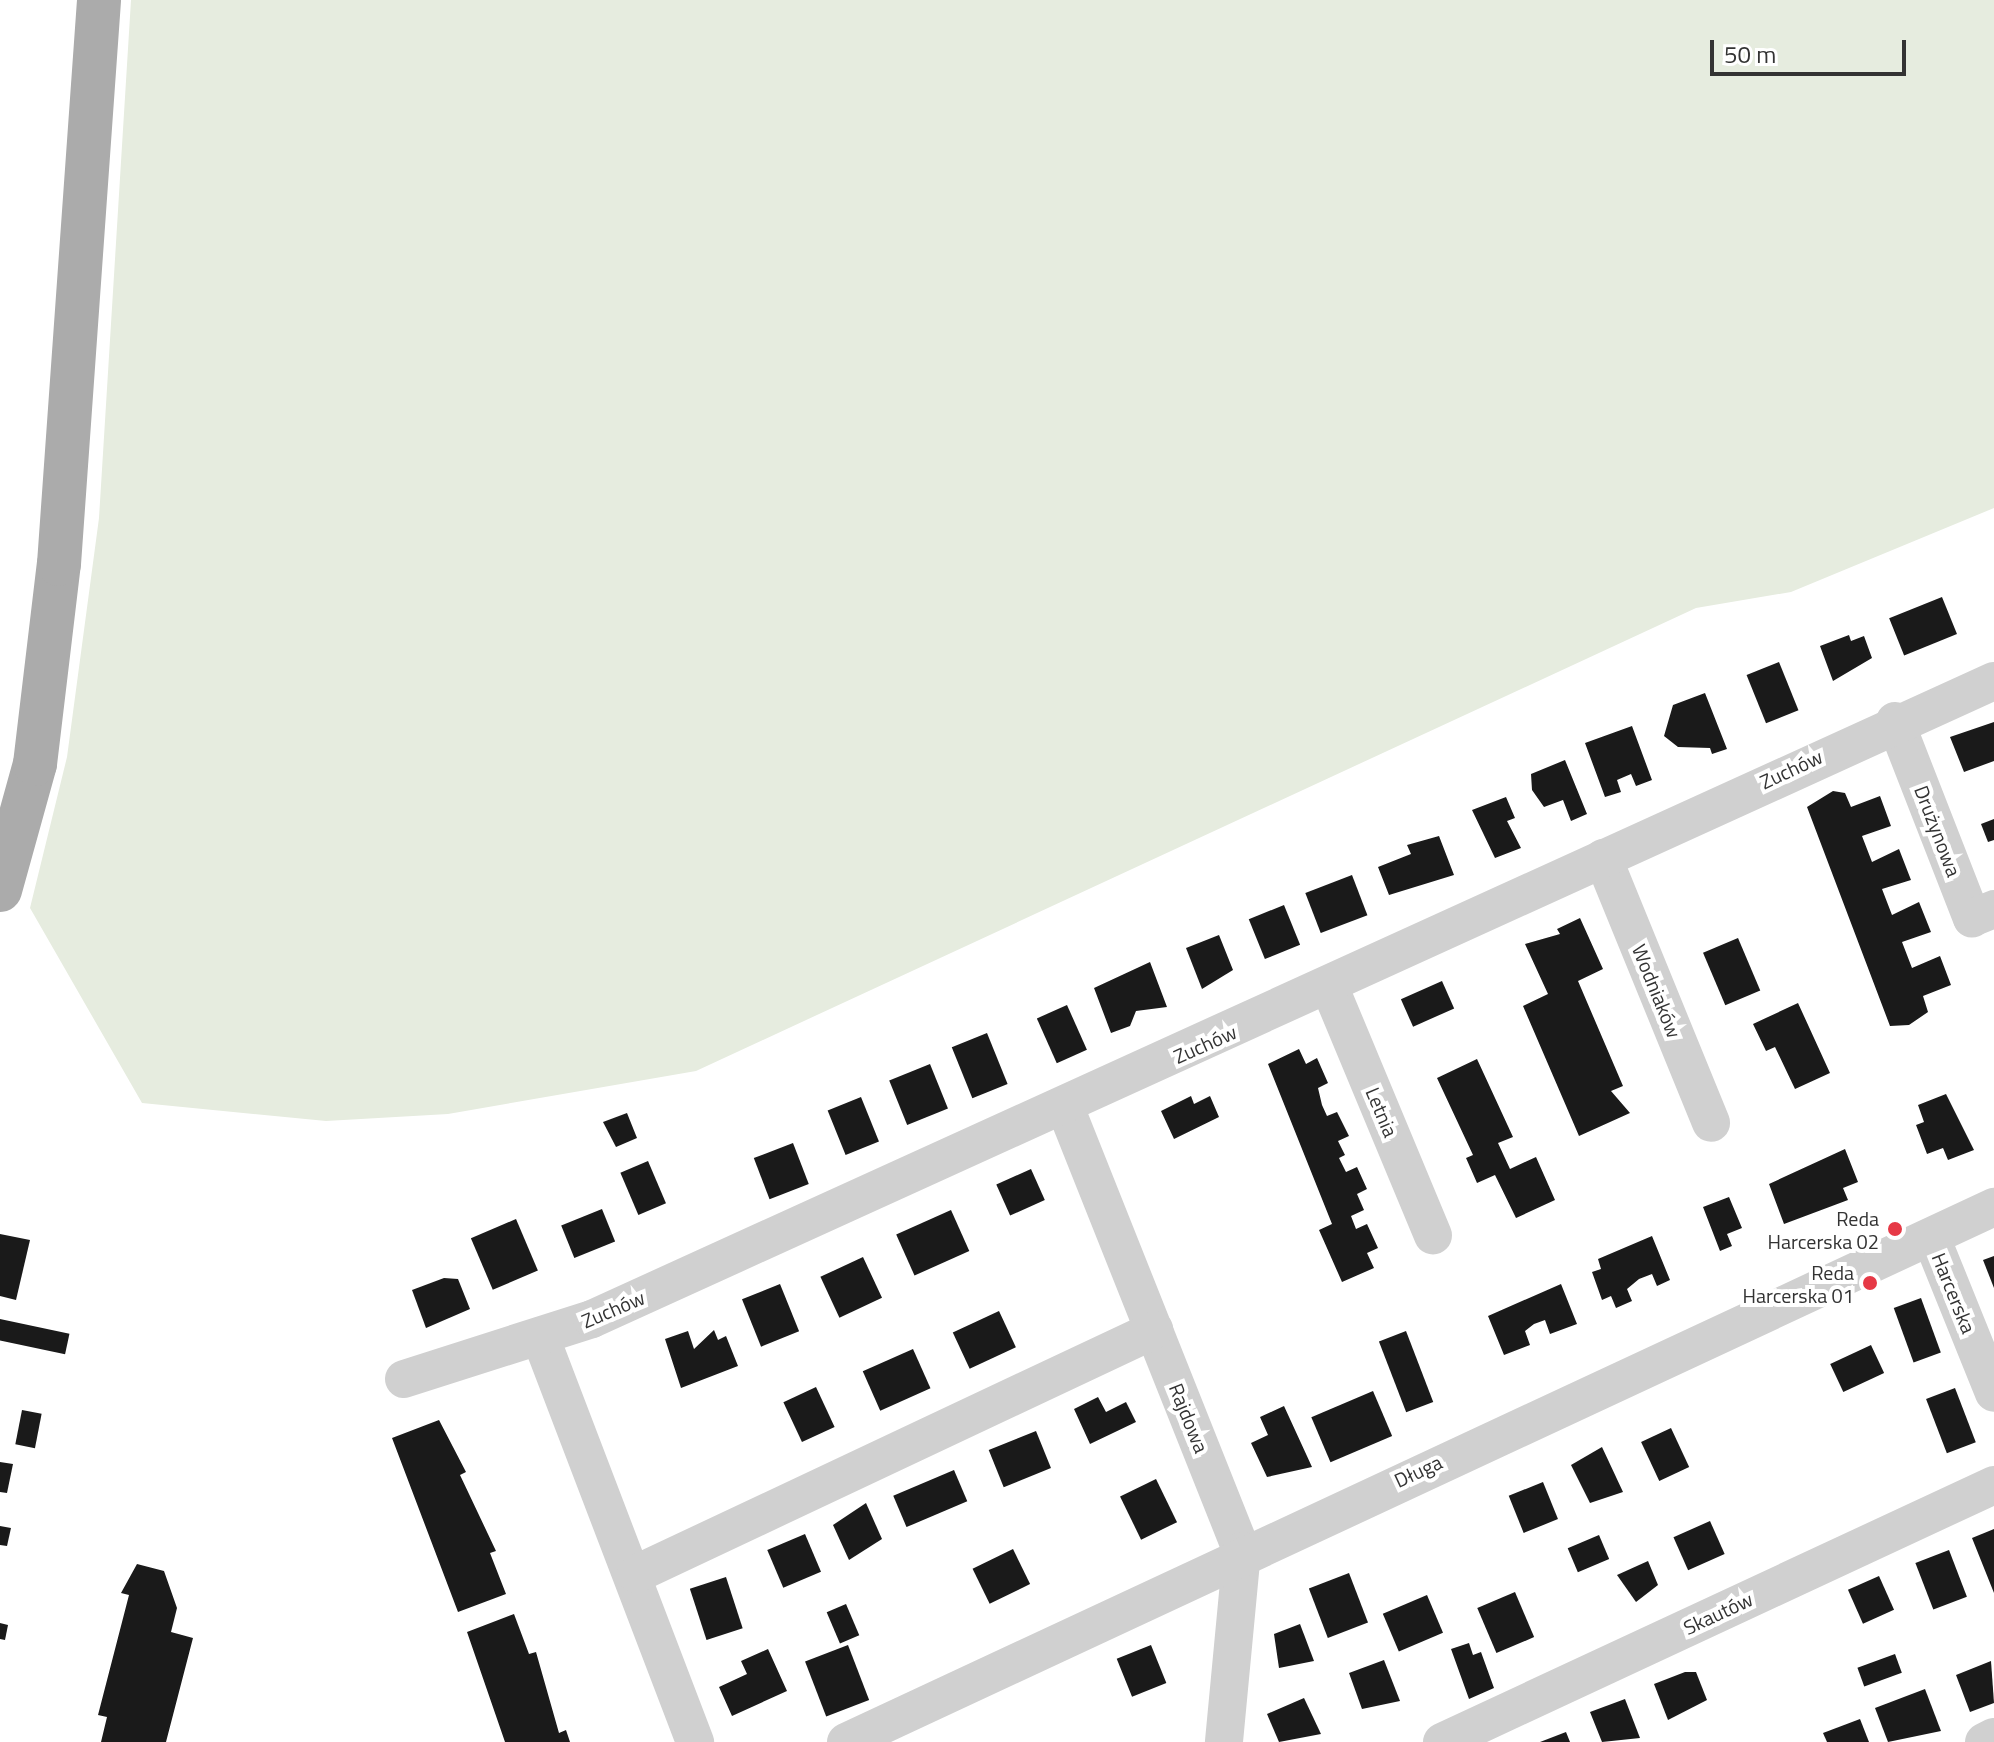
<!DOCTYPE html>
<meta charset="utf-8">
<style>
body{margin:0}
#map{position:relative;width:1994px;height:1742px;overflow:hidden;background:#fff;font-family:"Titillium Web",sans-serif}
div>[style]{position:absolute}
.green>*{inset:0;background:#e6ecdf}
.building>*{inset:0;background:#1a1a1a;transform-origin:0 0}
.minor>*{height:38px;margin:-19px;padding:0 19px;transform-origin:19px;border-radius:19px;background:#d0d0d0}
.major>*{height:44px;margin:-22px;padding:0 22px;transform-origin:22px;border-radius:22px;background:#ababab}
.dots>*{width:22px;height:22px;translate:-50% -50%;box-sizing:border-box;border:4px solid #fff;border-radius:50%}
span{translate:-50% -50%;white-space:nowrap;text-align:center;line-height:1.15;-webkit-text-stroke:8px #fff;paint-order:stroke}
.street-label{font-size:20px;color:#333}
.poi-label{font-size:20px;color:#333}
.right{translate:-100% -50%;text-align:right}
.scale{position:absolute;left:1710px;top:40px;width:196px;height:36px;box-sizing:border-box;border:4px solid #333;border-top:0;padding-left:10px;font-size:24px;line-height:28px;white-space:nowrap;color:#333;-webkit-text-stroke:6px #fff;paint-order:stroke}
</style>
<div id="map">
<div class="green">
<div style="clip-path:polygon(131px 0,1994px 0,1994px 508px,1791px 592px,1696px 608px,696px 1071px,448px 1114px,326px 1121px,142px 1103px,30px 908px,67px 757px,99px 518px)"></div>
</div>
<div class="building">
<div style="left:1942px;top:597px;width:40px;height:57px;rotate:68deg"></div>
<div style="clip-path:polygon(1849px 635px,1851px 641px,1864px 636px,1872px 658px,1833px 681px,1820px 646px)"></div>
<div style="left:1779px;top:662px;width:52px;height:35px;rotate:68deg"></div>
<div style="clip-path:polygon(1705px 693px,1727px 749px,1712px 754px,1710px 748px,1678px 747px,1664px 736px,1673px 705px)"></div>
<div style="clip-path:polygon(1994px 722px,1994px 761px,1964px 772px,1950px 737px)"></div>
<div style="clip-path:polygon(1632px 726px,1652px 780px,1636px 786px,1631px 774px,1617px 780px,1621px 792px,1605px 797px,1585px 743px)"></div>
<div style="clip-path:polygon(1565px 760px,1587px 814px,1571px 821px,1563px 800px,1544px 807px,1532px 790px,1531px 774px)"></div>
<div style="clip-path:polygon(1833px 791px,1845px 793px,1851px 807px,1880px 796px,1891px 826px,1862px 836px,1872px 862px,1899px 849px,1911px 880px,1882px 889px,1892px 915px,1919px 902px,1931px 932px,1902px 942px,1912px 968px,1940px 956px,1951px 985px,1923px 996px,1928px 1012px,1909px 1025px,1890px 1026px,1807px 807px)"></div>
<div style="clip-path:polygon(1506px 797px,1515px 818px,1507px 821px,1521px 848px,1495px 858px,1472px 810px)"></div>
<div style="clip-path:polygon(1994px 819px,1994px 840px,1988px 842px,1981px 824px)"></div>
<div style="clip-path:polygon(1439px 836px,1454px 875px,1389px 895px,1378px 867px,1411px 854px,1407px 845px)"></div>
<div style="left:1352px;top:875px;width:43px;height:50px;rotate:69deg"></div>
<div style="left:1284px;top:905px;width:43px;height:38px;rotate:68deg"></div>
<div style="clip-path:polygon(1580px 918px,1603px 969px,1578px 981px,1623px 1086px,1611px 1091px,1630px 1113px,1579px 1136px,1523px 1006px,1548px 994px,1525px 944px,1560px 934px,1557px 929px)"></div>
<div style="clip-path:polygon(1219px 935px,1233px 970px,1202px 989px,1186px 948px)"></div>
<div style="left:1738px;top:938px;width:57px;height:38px;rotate:67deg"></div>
<div style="clip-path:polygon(1150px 962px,1167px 1007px,1136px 1011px,1130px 1026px,1111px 1033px,1094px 988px)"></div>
<div style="left:1442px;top:981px;width:30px;height:45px;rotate:66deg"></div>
<div style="clip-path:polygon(1798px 1003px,1830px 1073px,1795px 1089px,1775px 1047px,1766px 1051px,1753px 1024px)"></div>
<div style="left:1067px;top:1005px;width:49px;height:33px;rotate:66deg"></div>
<div style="left:987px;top:1033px;width:55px;height:38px;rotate:68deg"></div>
<div style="clip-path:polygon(1299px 1049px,1306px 1064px,1317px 1058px,1328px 1083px,1318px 1088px,1322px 1105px,1327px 1116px,1337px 1112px,1349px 1136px,1338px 1141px,1345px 1155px,1339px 1158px,1346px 1172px,1357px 1167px,1367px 1189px,1357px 1194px,1364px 1210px,1351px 1216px,1356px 1229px,1367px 1224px,1378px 1248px,1367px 1253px,1374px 1268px,1342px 1282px,1319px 1230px,1332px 1224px,1268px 1064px)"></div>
<div style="clip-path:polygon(1477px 1059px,1513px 1137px,1498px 1143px,1510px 1169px,1536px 1157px,1555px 1200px,1516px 1218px,1495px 1175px,1477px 1183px,1466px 1158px,1473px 1155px,1437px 1078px)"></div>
<div style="left:930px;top:1064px;width:48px;height:44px;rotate:68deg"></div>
<div style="clip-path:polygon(1946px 1094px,1974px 1150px,1948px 1160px,1943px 1148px,1927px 1154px,1916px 1125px,1924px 1122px,1918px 1105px)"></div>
<div style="clip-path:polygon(1191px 1096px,1194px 1104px,1210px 1096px,1219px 1117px,1174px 1139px,1161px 1111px)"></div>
<div style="left:861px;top:1097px;width:48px;height:36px;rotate:68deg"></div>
<div style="clip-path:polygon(627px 1113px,637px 1138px,616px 1147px,603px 1122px)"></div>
<div style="left:793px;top:1143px;width:44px;height:42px;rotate:69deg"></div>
<div style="clip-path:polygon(1845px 1149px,1858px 1182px,1843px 1188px,1848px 1200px,1784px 1224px,1769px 1184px)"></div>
<div style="left:648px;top:1161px;width:46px;height:30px;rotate:67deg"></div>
<div style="left:1031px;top:1169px;width:34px;height:38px;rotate:66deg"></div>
<div style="clip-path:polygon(1729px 1197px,1742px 1228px,1727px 1234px,1732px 1246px,1720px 1251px,1703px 1207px)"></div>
<div style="left:602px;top:1209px;width:35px;height:44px;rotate:68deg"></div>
<div style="left:951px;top:1210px;width:45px;height:60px;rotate:66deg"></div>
<div style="left:516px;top:1219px;width:56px;height:49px;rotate:67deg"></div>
<div style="left:1902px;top:1222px;width:7px;height:19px;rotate:63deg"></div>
<div style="clip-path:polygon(0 1234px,30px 1240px,16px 1300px,0 1296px)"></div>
<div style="clip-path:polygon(1652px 1236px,1670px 1280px,1657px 1286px,1652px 1274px,1639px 1279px,1627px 1289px,1632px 1301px,1616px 1308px,1611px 1296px,1602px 1300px,1592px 1272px,1601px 1269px,1598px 1259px)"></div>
<div style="clip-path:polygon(1994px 1256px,1994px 1288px,1983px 1260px)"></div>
<div style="left:863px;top:1257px;width:45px;height:47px;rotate:65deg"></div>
<div style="clip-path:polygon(444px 1278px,458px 1279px,470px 1309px,426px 1328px,412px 1290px)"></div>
<div style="left:780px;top:1284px;width:51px;height:41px;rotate:68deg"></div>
<div style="clip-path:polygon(1561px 1284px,1577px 1324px,1550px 1334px,1545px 1320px,1534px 1324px,1525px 1331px,1530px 1345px,1504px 1355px,1488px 1316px)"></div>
<div style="left:1921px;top:1298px;width:58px;height:29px;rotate:70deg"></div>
<div style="left:999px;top:1311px;width:40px;height:51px;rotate:65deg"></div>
<div style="left:0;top:1319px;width:71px;height:21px;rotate:12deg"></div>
<div style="clip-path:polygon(714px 1330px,718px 1340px,726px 1336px,738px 1366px,681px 1388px,665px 1339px,688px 1331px,694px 1349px)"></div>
<div style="left:1406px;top:1331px;width:76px;height:29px;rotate:69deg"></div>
<div style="left:1871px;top:1345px;width:31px;height:45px;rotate:65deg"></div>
<div style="left:913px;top:1349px;width:43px;height:55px;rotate:66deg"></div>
<div style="left:816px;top:1387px;width:44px;height:36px;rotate:65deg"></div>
<div style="left:1955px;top:1388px;width:58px;height:31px;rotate:69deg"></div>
<div style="left:1373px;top:1391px;width:49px;height:67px;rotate:67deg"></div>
<div style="clip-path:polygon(1098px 1397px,1106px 1412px,1126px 1402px,1136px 1422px,1090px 1444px,1074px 1409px)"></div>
<div style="clip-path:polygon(1284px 1406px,1312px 1467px,1267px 1477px,1251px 1443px,1268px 1435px,1260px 1417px)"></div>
<div style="left:22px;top:1410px;width:20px;height:35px;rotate:11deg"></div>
<div style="clip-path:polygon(439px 1420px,466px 1472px,460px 1475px,496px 1551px,490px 1553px,506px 1594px,458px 1612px,392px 1438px)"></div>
<div style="left:1671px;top:1428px;width:43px;height:33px;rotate:65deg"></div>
<div style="left:1036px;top:1431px;width:40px;height:51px;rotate:68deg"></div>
<div style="clip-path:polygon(1602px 1447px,1623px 1492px,1590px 1503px,1571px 1465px)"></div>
<div style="clip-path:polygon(0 1462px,13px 1464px,7px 1493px,0 1492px)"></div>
<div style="left:954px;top:1470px;width:34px;height:66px;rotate:67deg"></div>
<div style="left:1156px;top:1479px;width:48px;height:40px;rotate:64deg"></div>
<div style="left:1543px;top:1482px;width:40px;height:37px;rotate:68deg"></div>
<div style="clip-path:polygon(866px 1503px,882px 1539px,849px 1560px,833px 1525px)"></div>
<div style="left:1710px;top:1521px;width:36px;height:40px;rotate:66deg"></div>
<div style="clip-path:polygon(0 1526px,11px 1528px,7px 1546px,0 1545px)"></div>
<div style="clip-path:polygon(1994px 1529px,1994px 1593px,1972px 1538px)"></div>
<div style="left:805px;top:1534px;width:41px;height:41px;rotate:67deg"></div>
<div style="left:1599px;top:1535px;width:26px;height:34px;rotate:67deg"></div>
<div style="left:1013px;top:1549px;width:39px;height:45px;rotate:64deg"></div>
<div style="left:1949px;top:1550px;width:50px;height:36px;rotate:69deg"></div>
<div style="clip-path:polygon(1648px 1561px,1658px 1585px,1636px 1602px,1617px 1575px)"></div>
<div style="clip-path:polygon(137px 1564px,164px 1571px,177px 1608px,171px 1632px,193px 1638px,166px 1742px,101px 1742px,107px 1717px,98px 1715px,129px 1595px,121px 1593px)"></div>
<div style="left:1349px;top:1573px;width:53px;height:43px;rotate:69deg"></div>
<div style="left:1879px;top:1576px;width:37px;height:34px;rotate:66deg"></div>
<div style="left:726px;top:1577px;width:54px;height:38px;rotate:72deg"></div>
<div style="left:1515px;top:1592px;width:49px;height:41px;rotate:67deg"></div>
<div style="left:1427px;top:1595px;width:41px;height:48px;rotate:67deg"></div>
<div style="left:846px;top:1604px;width:34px;height:21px;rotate:67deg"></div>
<div style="clip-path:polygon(514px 1614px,529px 1654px,536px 1652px,559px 1733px,566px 1730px,570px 1742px,505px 1742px,467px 1632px)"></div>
<div style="clip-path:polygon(0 1623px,8px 1625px,5px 1640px,0 1639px)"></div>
<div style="clip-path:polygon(1300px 1624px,1314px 1661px,1279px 1668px,1274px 1634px)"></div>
<div style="clip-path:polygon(1469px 1643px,1473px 1655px,1481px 1652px,1494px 1688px,1469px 1699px,1451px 1649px)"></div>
<div style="left:848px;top:1645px;width:59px;height:46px;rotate:69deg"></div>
<div style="left:1151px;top:1645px;width:41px;height:37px;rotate:68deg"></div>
<div style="clip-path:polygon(768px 1649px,787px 1691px,732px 1716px,719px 1687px,747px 1674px,741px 1661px)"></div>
<div style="left:1895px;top:1654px;width:20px;height:40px;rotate:70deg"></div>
<div style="clip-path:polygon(1384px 1660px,1400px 1701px,1362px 1709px,1349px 1673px)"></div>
<div style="clip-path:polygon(1991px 1661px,1994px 1703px,1970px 1712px,1956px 1675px)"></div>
<div style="clip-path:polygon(1685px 1672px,1696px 1672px,1707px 1700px,1668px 1720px,1654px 1684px)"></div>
<div style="clip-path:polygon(1925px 1689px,1941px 1731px,1888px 1742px,1875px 1708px)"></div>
<div style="clip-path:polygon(1304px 1698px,1321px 1734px,1279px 1742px,1267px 1714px)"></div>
<div style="clip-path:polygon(1625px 1699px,1640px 1738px,1602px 1742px,1590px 1712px)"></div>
<div style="clip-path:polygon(1860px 1719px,1869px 1742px,1827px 1742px,1823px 1733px)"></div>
<div style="clip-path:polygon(1566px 1732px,1570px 1742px,1540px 1742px)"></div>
</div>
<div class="minor">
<div style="left:1895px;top:721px;width:212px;rotate:68.7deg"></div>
<div style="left:1972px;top:918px;width:24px;rotate:-22deg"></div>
<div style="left:1603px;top:858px;width:286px;rotate:67.8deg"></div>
<div style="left:1330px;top:988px;width:268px;rotate:67.4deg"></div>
<div style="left:1065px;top:1107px;width:478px;rotate:68.3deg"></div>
<div style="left:1242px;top:1551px;width:192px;rotate:95.4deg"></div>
<div style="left:1931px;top:1237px;width:168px;rotate:68deg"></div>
<div style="left:540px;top:1336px;width:435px;rotate:69.1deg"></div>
<div style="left:404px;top:1379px;width:197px;rotate:-17.7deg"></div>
<div style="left:592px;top:1319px;width:1540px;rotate:-24.47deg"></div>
<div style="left:636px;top:1574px;width:573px;rotate:-25.22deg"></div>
<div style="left:846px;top:1742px;width:1267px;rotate:-24.99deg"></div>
<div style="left:1442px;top:1742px;width:609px;rotate:-24.97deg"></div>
<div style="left:1984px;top:1742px;width:11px;rotate:-27deg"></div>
</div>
<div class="major">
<div style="left:0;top:890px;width:131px;rotate:-74.5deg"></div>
<div style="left:35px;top:764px;width:201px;rotate:-83.2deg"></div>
<div style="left:59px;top:564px;width:565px;rotate:-85.94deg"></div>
</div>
<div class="dots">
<div style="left:1895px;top:1229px;background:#e63946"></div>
<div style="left:1870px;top:1283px;background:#e63946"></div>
</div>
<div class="street-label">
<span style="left:1791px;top:769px;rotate:-25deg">Zuchów</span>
<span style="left:1938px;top:831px;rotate:69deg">Drużynowa</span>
<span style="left:1657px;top:991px;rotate:68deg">Wodniaków</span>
<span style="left:1205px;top:1044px;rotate:-24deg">Zuchów</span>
<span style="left:1382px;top:1112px;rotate:67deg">Letnia</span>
<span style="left:1954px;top:1293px;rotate:68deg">Harcerska</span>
<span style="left:613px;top:1309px;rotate:-23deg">Zuchów</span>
<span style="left:1189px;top:1418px;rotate:68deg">Rajdowa</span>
<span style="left:1418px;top:1471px;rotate:-25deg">Długa</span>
<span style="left:1718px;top:1613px;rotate:-25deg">Skautów</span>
</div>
<div class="poi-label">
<span class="right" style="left:1879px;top:1230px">Reda<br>Harcerska 02</span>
<span class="right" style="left:1854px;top:1284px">Reda<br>Harcerska 01</span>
</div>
<div class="scale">50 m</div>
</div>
